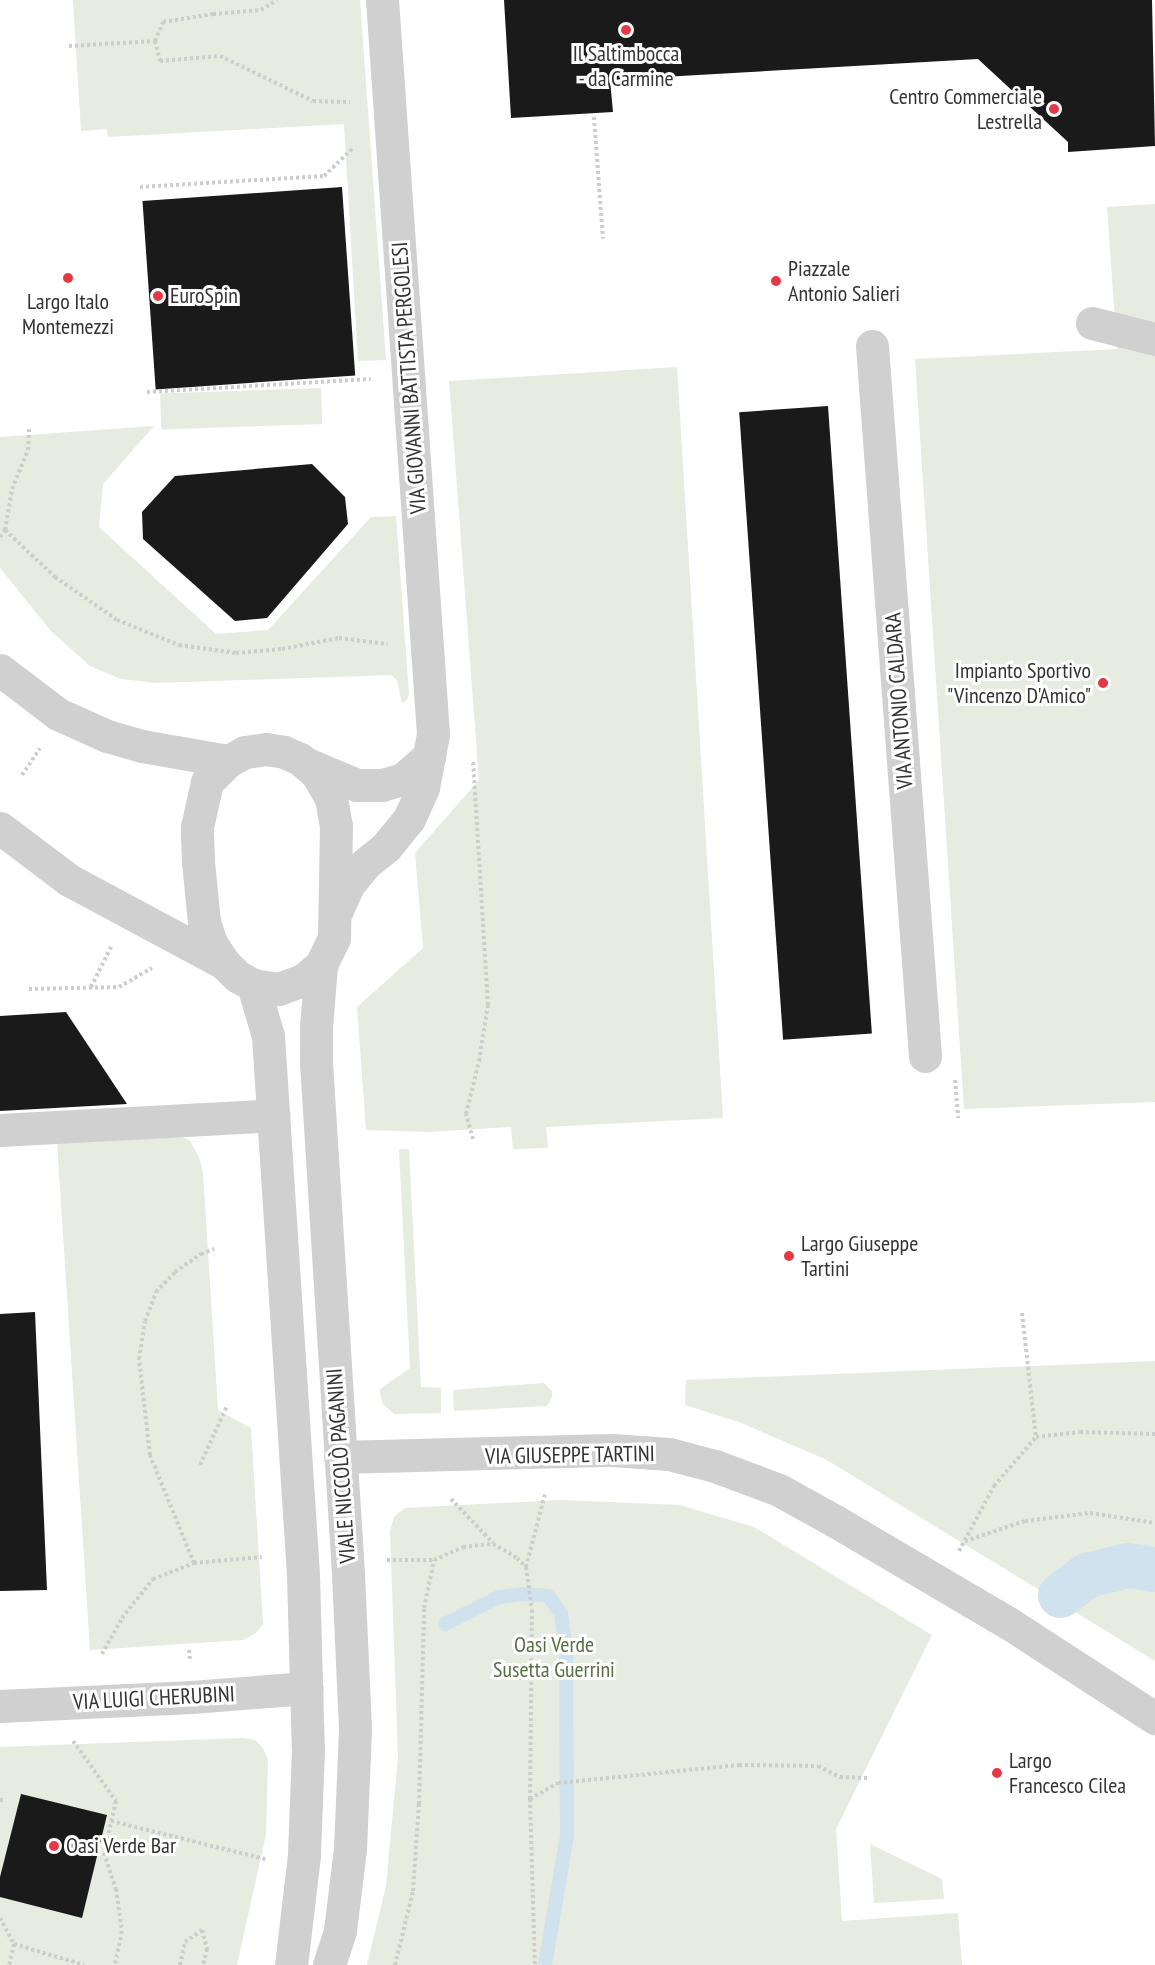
<!DOCTYPE html>
<meta charset="utf-8">
<style>
body{margin:0}
#map{position:relative;width:1155px;height:1965px;overflow:hidden;background:#fff;font-family:"PT Sans Narrow",sans-serif}
div>[style]{position:absolute}
.green>*{inset:0;background:#e6ecdf;transform-origin:0 0}
.stream>*{height:14px;margin:-7px;padding:0 7px;transform-origin:7px;border-radius:7px;background:#cfe2ee}
.canal>*{height:45px;margin:-22.5px;padding:0 22.5px;transform-origin:22.5px;border-radius:22.5px;background:#cfe2ee}
.building>*{inset:0;background:#1a1a1a;transform-origin:0 0}
.path>*{height:4px;margin-top:-2px;transform-origin:0;background:repeating-linear-gradient(90deg,#cdcdcd 0 3px,transparent 0 6px)}
.minor>*{height:33px;margin:-16.5px;padding:0 16.5px;transform-origin:16.5px;border-radius:16.5px;background:#d0d0d0}
.dots>*{width:16px;height:16px;translate:-50% -50%;box-sizing:border-box;border:3px solid #fff;border-radius:50%}
span{translate:-50% -50%;white-space:nowrap;text-align:center;line-height:1.15;-webkit-text-stroke:6px #fff;paint-order:stroke}
.poi-label{font-size:22px;color:#333}
.right{translate:-100% -50%;text-align:right}
.left{translate:0 -50%;text-align:left}
.street-label{font-size:22px;color:#333}
.park-label{font-size:22px;color:#56703f}
</style>
<div id="map">
<div class="green">
<div style="clip-path:polygon(73px 0,360px 0,386px 360px,358px 361px,344px 124px,108px 137px,107px 129px,81px 131px)"></div>
<div style="clip-path:polygon(1155px 204px,1155px 1102px,964px 1109px,915px 359px,1117px 349px,1107px 207px)"></div>
<div style="clip-path:polygon(677px 367px,723px 1118px,546px 1127px,548px 1148px,513px 1149px,511px 1127px,429px 1132px,366px 1130px,357px 1007px,423px 948px,415px 853px,479px 780px,449px 381px)"></div>
<div style="left:321px;top:388px;width:36px;height:161px;rotate:88deg"></div>
<div style="clip-path:polygon(154px 426px,103px 484px,99px 527px,216px 634px,268px 630px,371px 517px,396px 516px,409px 694px,407px 700px,402px 703px,397px 680px,391px 675px,155px 683px,121px 679px,90px 666px,51px 631px,0 568px,0 437px)"></div>
<div style="clip-path:polygon(174px 1132px,190px 1141px,199px 1157px,203px 1173px,218px 1410px,251px 1428px,263px 1624px,256px 1633px,243px 1640px,90px 1650px,57px 1141px)"></div>
<div style="clip-path:polygon(399px 1149px,409px 1149px,421px 1387px,441px 1388px,441px 1413px,394px 1414px,383px 1404px,380px 1394px,380px 1389px,410px 1368px)"></div>
<div style="clip-path:polygon(1155px 1361px,1155px 1661px,827px 1460px,739px 1422px,685px 1405px,686px 1380px)"></div>
<div style="clip-path:polygon(544px 1383px,552px 1391px,552px 1398px,547px 1406px,454px 1411px,453px 1390px)"></div>
<div style="clip-path:polygon(560px 1500px,680px 1505px,754px 1527px,932px 1635px,836px 1829px,842px 1921px,958px 1913px,962px 1965px,367px 1965px,386px 1886px,398px 1757px,390px 1531px,394px 1517px,405px 1508px)"></div>
<div style="clip-path:polygon(244px 1738px,255px 1740px,263px 1748px,268px 1759px,266px 1835px,237px 1965px,0 1965px,0 1747px)"></div>
<div style="clip-path:polygon(870px 1844px,942px 1879px,944px 1899px,874px 1903px)"></div>
</div>
<div class="stream">
<div style="left:445px;top:1624px;width:60px;rotate:-26.6deg"></div>
<div style="left:499px;top:1597px;width:23px;rotate:-7deg"></div>
<div style="left:522px;top:1594px;width:26px;rotate:4deg"></div>
<div style="left:548px;top:1596px;width:21px;rotate:53deg"></div>
<div style="left:561px;top:1613px;width:34px;rotate:82deg"></div>
<div style="left:566px;top:1647px;width:189px;rotate:89.7deg"></div>
<div style="left:567px;top:1836px;width:131px;rotate:99.7deg"></div>
</div>
<div class="canal">
<div style="left:1060px;top:1595px;width:34px;rotate:-37deg"></div>
<div style="left:1087px;top:1575px;width:41px;rotate:-14deg"></div>
<div style="left:1127px;top:1565px;width:28px;rotate:8deg"></div>
</div>
<div class="building">
<div style="clip-path:polygon(504px 0,1152px 0,1155px 146px,1068px 152px,1068px 142px,978px 59px,610px 80px,613px 112px,511px 118px)"></div>
<div style="left:342px;top:187px;width:189px;height:200px;rotate:86deg"></div>
<div style="left:828px;top:406px;width:629px;height:89px;rotate:86deg"></div>
<div style="clip-path:polygon(312px 464px,345px 497px,348px 524px,267px 618px,235px 621px,143px 539px,142px 512px,175px 476px)"></div>
<div style="clip-path:polygon(66px 1012px,127px 1104px,0 1111px,0 1016px)"></div>
<div style="clip-path:polygon(35px 1312px,47px 1590px,0 1591px,0 1314px)"></div>
<div style="clip-path:polygon(21px 1794px,107px 1815px,82px 1918px,0 1897px,0 1877px)"></div>
</div>
<div class="path">
<div style="left:155px;top:41px;width:21px;rotate:-67deg"></div>
<div style="left:163px;top:22px;width:51px;rotate:-9.1deg"></div>
<div style="left:213px;top:14px;width:48px;rotate:-4.8deg"></div>
<div style="left:261px;top:10px;width:19px;rotate:-32deg"></div>
<div style="left:69px;top:46px;width:86px;rotate:-3.3deg"></div>
<div style="left:155px;top:41px;width:21px;rotate:76deg"></div>
<div style="left:160px;top:61px;width:60px;rotate:-4.8deg"></div>
<div style="left:220px;top:56px;width:103px;rotate:25.8deg"></div>
<div style="left:313px;top:101px;width:37px;rotate:2deg"></div>
<div style="left:594px;top:117px;width:122px;rotate:85.8deg"></div>
<div style="left:140px;top:187px;width:184px;rotate:-3.4deg"></div>
<div style="left:324px;top:176px;width:39px;rotate:-44deg"></div>
<div style="left:147px;top:392px;width:224px;rotate:-3.3deg"></div>
<div style="left:5px;top:530px;width:69px;rotate:43.2deg"></div>
<div style="left:55px;top:577px;width:75px;rotate:34.7deg"></div>
<div style="left:117px;top:620px;width:67px;rotate:22deg"></div>
<div style="left:179px;top:645px;width:58px;rotate:8deg"></div>
<div style="left:236px;top:653px;width:46px;rotate:-5deg"></div>
<div style="left:282px;top:649px;width:58px;rotate:-10.9deg"></div>
<div style="left:339px;top:638px;width:49px;rotate:7deg"></div>
<div style="left:0;top:537px;width:9px;rotate:-54deg"></div>
<div style="left:5px;top:530px;width:42px;rotate:-80.3deg"></div>
<div style="left:12px;top:489px;width:42px;rotate:-67.7deg"></div>
<div style="left:28px;top:450px;width:21px;rotate:-87deg"></div>
<div style="left:22px;top:775px;width:32px;rotate:-56deg"></div>
<div style="left:91px;top:987px;width:45px;rotate:-63.4deg"></div>
<div style="left:29px;top:989px;width:90px;rotate:-1.3deg"></div>
<div style="left:119px;top:987px;width:38px;rotate:-30deg"></div>
<div style="left:955px;top:1080px;width:38px;rotate:85deg"></div>
<div style="left:473px;top:1139px;width:26px;rotate:-106deg"></div>
<div style="left:466px;top:1114px;width:55px;rotate:-76.2deg"></div>
<div style="left:479px;top:1061px;width:57px;rotate:-80.9deg"></div>
<div style="left:488px;top:1005px;width:245px;rotate:-93.5deg"></div>
<div style="left:1022px;top:1313px;width:125px;rotate:83.6deg"></div>
<div style="left:200px;top:1465px;width:65px;rotate:-65.4deg"></div>
<div style="left:451px;top:1499px;width:61px;rotate:46.3deg"></div>
<div style="left:965px;top:1541px;width:63px;rotate:-18.4deg"></div>
<div style="left:1025px;top:1521px;width:65px;rotate:-7deg"></div>
<div style="left:1090px;top:1513px;width:66px;rotate:8.7deg"></div>
<div style="left:959px;top:1551px;width:74px;rotate:-61.7deg"></div>
<div style="left:994px;top:1486px;width:65px;rotate:-49.4deg"></div>
<div style="left:1036px;top:1437px;width:44px;rotate:-6.5deg"></div>
<div style="left:1080px;top:1432px;width:75px;rotate:1.5deg"></div>
<div style="left:387px;top:1560px;width:47px"></div>
<div style="left:434px;top:1560px;width:32px;rotate:-24deg"></div>
<div style="left:463px;top:1547px;width:30px;rotate:-6deg"></div>
<div style="left:493px;top:1544px;width:28px;rotate:30deg"></div>
<div style="left:517px;top:1558px;width:13px;rotate:45deg"></div>
<div style="left:526px;top:1567px;width:43px;rotate:82.1deg"></div>
<div style="left:532px;top:1610px;width:189px;rotate:90.6deg"></div>
<div style="left:530px;top:1799px;width:166px;rotate:88.3deg"></div>
<div style="left:194px;top:1563px;width:117px;rotate:-112.2deg"></div>
<div style="left:150px;top:1455px;width:97px;rotate:-96.5deg"></div>
<div style="left:139px;top:1359px;width:38px;rotate:-81deg"></div>
<div style="left:145px;top:1321px;width:31px;rotate:-69deg"></div>
<div style="left:156px;top:1292px;width:28px;rotate:-46deg"></div>
<div style="left:175px;top:1272px;width:32px;rotate:-35deg"></div>
<div style="left:201px;top:1254px;width:14px;rotate:-21deg"></div>
<div style="left:526px;top:1567px;width:75px;rotate:-75.4deg"></div>
<div style="left:189px;top:1650px;width:9px;rotate:84deg"></div>
<div style="left:102px;top:1654px;width:41px;rotate:-60.9deg"></div>
<div style="left:122px;top:1618px;width:50px;rotate:-51.5deg"></div>
<div style="left:153px;top:1579px;width:44px;rotate:-21.3deg"></div>
<div style="left:194px;top:1563px;width:68px;rotate:-5deg"></div>
<div style="left:73px;top:1741px;width:74px;rotate:54.4deg"></div>
<div style="left:116px;top:1801px;width:53px;rotate:103deg"></div>
<div style="left:104px;top:1853px;width:38px;rotate:72deg"></div>
<div style="left:116px;top:1889px;width:42px;rotate:81.9deg"></div>
<div style="left:122px;top:1931px;width:35px;rotate:102deg"></div>
<div style="left:530px;top:1799px;width:32px;rotate:-30deg"></div>
<div style="left:558px;top:1783px;width:182px;rotate:-5.7deg"></div>
<div style="left:739px;top:1765px;width:79px;rotate:0.7deg"></div>
<div style="left:818px;top:1766px;width:25px;rotate:27deg"></div>
<div style="left:840px;top:1777px;width:29px;rotate:2deg"></div>
<div style="left:0;top:1800px;width:5px"></div>
<div style="left:111px;top:1821px;width:159px;rotate:13.9deg"></div>
<div style="left:0;top:1918px;width:30px;rotate:62deg"></div>
<div style="left:14px;top:1944px;width:22px;rotate:103deg"></div>
<div style="left:14px;top:1944px;width:73px;rotate:16.7deg"></div>
<div style="left:180px;top:1965px;width:24px;rotate:-78deg"></div>
<div style="left:185px;top:1942px;width:21px;rotate:-35deg"></div>
<div style="left:202px;top:1930px;width:20px;rotate:75deg"></div>
<div style="left:207px;top:1949px;width:16px;rotate:104deg"></div>
<div style="left:395px;top:1965px;width:76px;rotate:-76.3deg"></div>
<div style="left:413px;top:1891px;width:87px;rotate:-86.1deg"></div>
<div style="left:419px;top:1804px;width:196px;rotate:-88.5deg"></div>
<div style="left:424px;top:1608px;width:49px;rotate:-78.2deg"></div>
</div>
<div class="minor">
<div style="left:1092px;top:323px;width:65px;rotate:14.3deg"></div>
<div style="left:872px;top:346px;width:712px;rotate:85.73deg"></div>
<div style="left:0;top:670px;width:73px;rotate:37.2deg"></div>
<div style="left:58px;top:714px;width:54px;rotate:24.2deg"></div>
<div style="left:107px;top:736px;width:36px;rotate:16deg"></div>
<div style="left:142px;top:746px;width:87px;rotate:9.9deg"></div>
<div style="left:266px;top:749px;width:18px;rotate:9deg"></div>
<div style="left:284px;top:752px;width:17px;rotate:24deg"></div>
<div style="left:300px;top:759px;width:23px;rotate:41deg"></div>
<div style="left:317px;top:774px;width:28px;rotate:60deg"></div>
<div style="left:331px;top:798px;width:27px;rotate:80deg"></div>
<div style="left:336px;top:825px;width:113px;rotate:91deg"></div>
<div style="left:334px;top:938px;width:30px;rotate:116deg"></div>
<div style="left:321px;top:965px;width:23px;rotate:140deg"></div>
<div style="left:303px;top:980px;width:27px;rotate:160deg"></div>
<div style="left:278px;top:989px;width:25px;rotate:-171deg"></div>
<div style="left:253px;top:985px;width:18px;rotate:-151deg"></div>
<div style="left:237px;top:976px;width:18px;rotate:-135deg"></div>
<div style="left:224px;top:963px;width:24px;rotate:-123deg"></div>
<div style="left:211px;top:943px;width:22px;rotate:-108deg"></div>
<div style="left:204px;top:922px;width:60px;rotate:-95.7deg"></div>
<div style="left:198px;top:862px;width:35px;rotate:-92deg"></div>
<div style="left:197px;top:827px;width:46px;rotate:-77.5deg"></div>
<div style="left:207px;top:782px;width:30px;rotate:-45deg"></div>
<div style="left:228px;top:761px;width:19px;rotate:-28deg"></div>
<div style="left:245px;top:752px;width:21px;rotate:-8deg"></div>
<div style="left:307px;top:764px;width:54px;rotate:22.8deg"></div>
<div style="left:357px;top:785px;width:25px"></div>
<div style="left:382px;top:785px;width:22px;rotate:-16deg"></div>
<div style="left:403px;top:779px;width:35px;rotate:-41deg"></div>
<div style="left:0;top:828px;width:86px;rotate:37deg"></div>
<div style="left:69px;top:880px;width:176px;rotate:28.2deg"></div>
<div style="left:337px;top:910px;width:27px;rotate:-66deg"></div>
<div style="left:348px;top:885px;width:27px;rotate:-51deg"></div>
<div style="left:365px;top:864px;width:27px;rotate:-39deg"></div>
<div style="left:386px;top:847px;width:36px;rotate:-51deg"></div>
<div style="left:409px;top:819px;width:34px;rotate:-66deg"></div>
<div style="left:423px;top:788px;width:55px;rotate:-79.5deg"></div>
<div style="left:433px;top:734px;width:736px;rotate:-93.97deg"></div>
<div style="left:321px;top:965px;width:62px;rotate:94.6deg"></div>
<div style="left:316px;top:1027px;width:35px;rotate:90deg"></div>
<div style="left:316px;top:1062px;width:513px;rotate:86.42deg"></div>
<div style="left:348px;top:1574px;width:156px;rotate:87.4deg"></div>
<div style="left:355px;top:1730px;width:119px;rotate:92.4deg"></div>
<div style="left:350px;top:1849px;width:83px;rotate:97deg"></div>
<div style="left:340px;top:1931px;width:36px;rotate:108deg"></div>
<div style="left:253px;top:985px;width:53px;rotate:73.6deg"></div>
<div style="left:268px;top:1036px;width:540px;rotate:86.28deg"></div>
<div style="left:303px;top:1575px;width:174px;rotate:88.4deg"></div>
<div style="left:308px;top:1749px;width:106px;rotate:92.2deg"></div>
<div style="left:304px;top:1855px;width:111px;rotate:96.7deg"></div>
<div style="left:0;top:1130px;width:274px;rotate:-3.1deg"></div>
<div style="left:340px;top:1457px;width:272px;rotate:-1.5deg"></div>
<div style="left:612px;top:1450px;width:57px;rotate:4deg"></div>
<div style="left:669px;top:1454px;width:48px;rotate:14.6deg"></div>
<div style="left:715px;top:1466px;width:68px;rotate:20.6deg"></div>
<div style="left:779px;top:1490px;width:64px;rotate:29deg"></div>
<div style="left:835px;top:1521px;width:203px;rotate:30.5deg"></div>
<div style="left:1010px;top:1624px;width:173px;rotate:33deg"></div>
<div style="left:0;top:1706px;width:192px;rotate:-2.7deg"></div>
<div style="left:192px;top:1697px;width:115px;rotate:-4.5deg"></div>
</div>
<div class="dots">
<div style="left:626px;top:30px;background:#e63946"></div>
<div style="left:1054px;top:109px;background:#e63946"></div>
<div style="left:68px;top:278px;background:#e63946"></div>
<div style="left:776px;top:281px;background:#e63946"></div>
<div style="left:158px;top:296px;background:#e63946"></div>
<div style="left:1103px;top:683px;background:#e63946"></div>
<div style="left:789px;top:1256px;background:#e63946"></div>
<div style="left:997px;top:1773px;background:#e63946"></div>
<div style="left:54px;top:1846px;background:#e63946"></div>
</div>
<div class="poi-label">
<span style="left:626px;top:66px">Il Saltimbocca<br>- da Carmine</span>
<span class="right" style="left:1042px;top:109px">Centro Commerciale<br>Lestrella</span>
<span class="left" style="left:788px;top:281px">Piazzale<br>Antonio Salieri</span>
<span class="left" style="left:170px;top:296px">EuroSpin</span>
<span style="left:68px;top:314px">Largo Italo<br>Montemezzi</span>
<span class="right" style="left:1091px;top:683px">Impianto Sportivo<br>"Vincenzo D'Amico"</span>
<span class="left" style="left:801px;top:1256px">Largo Giuseppe<br>Tartini</span>
<span class="left" style="left:1009px;top:1773px">Largo<br>Francesco Cilea</span>
<span class="left" style="left:66px;top:1846px">Oasi Verde Bar</span>
</div>
<div class="street-label">
<span style="left:409px;top:378px;rotate:-94deg">VIA GIOVANNI BATTISTA PERGOLESI</span>
<span style="left:899px;top:701px;rotate:-94deg">VIA ANTONIO CALDARA</span>
<span style="left:570px;top:1455px;rotate:-1deg">VIA GIUSEPPE TARTINI</span>
<span style="left:341px;top:1466px;rotate:-94deg">VIALE NICCOLÒ PAGANINI</span>
<span style="left:154px;top:1698px;rotate:-3deg">VIA LUIGI CHERUBINI</span>
</div>
<div class="park-label">
<span style="left:554px;top:1657px">Oasi Verde<br>Susetta Guerrini</span>
</div>
</div>
